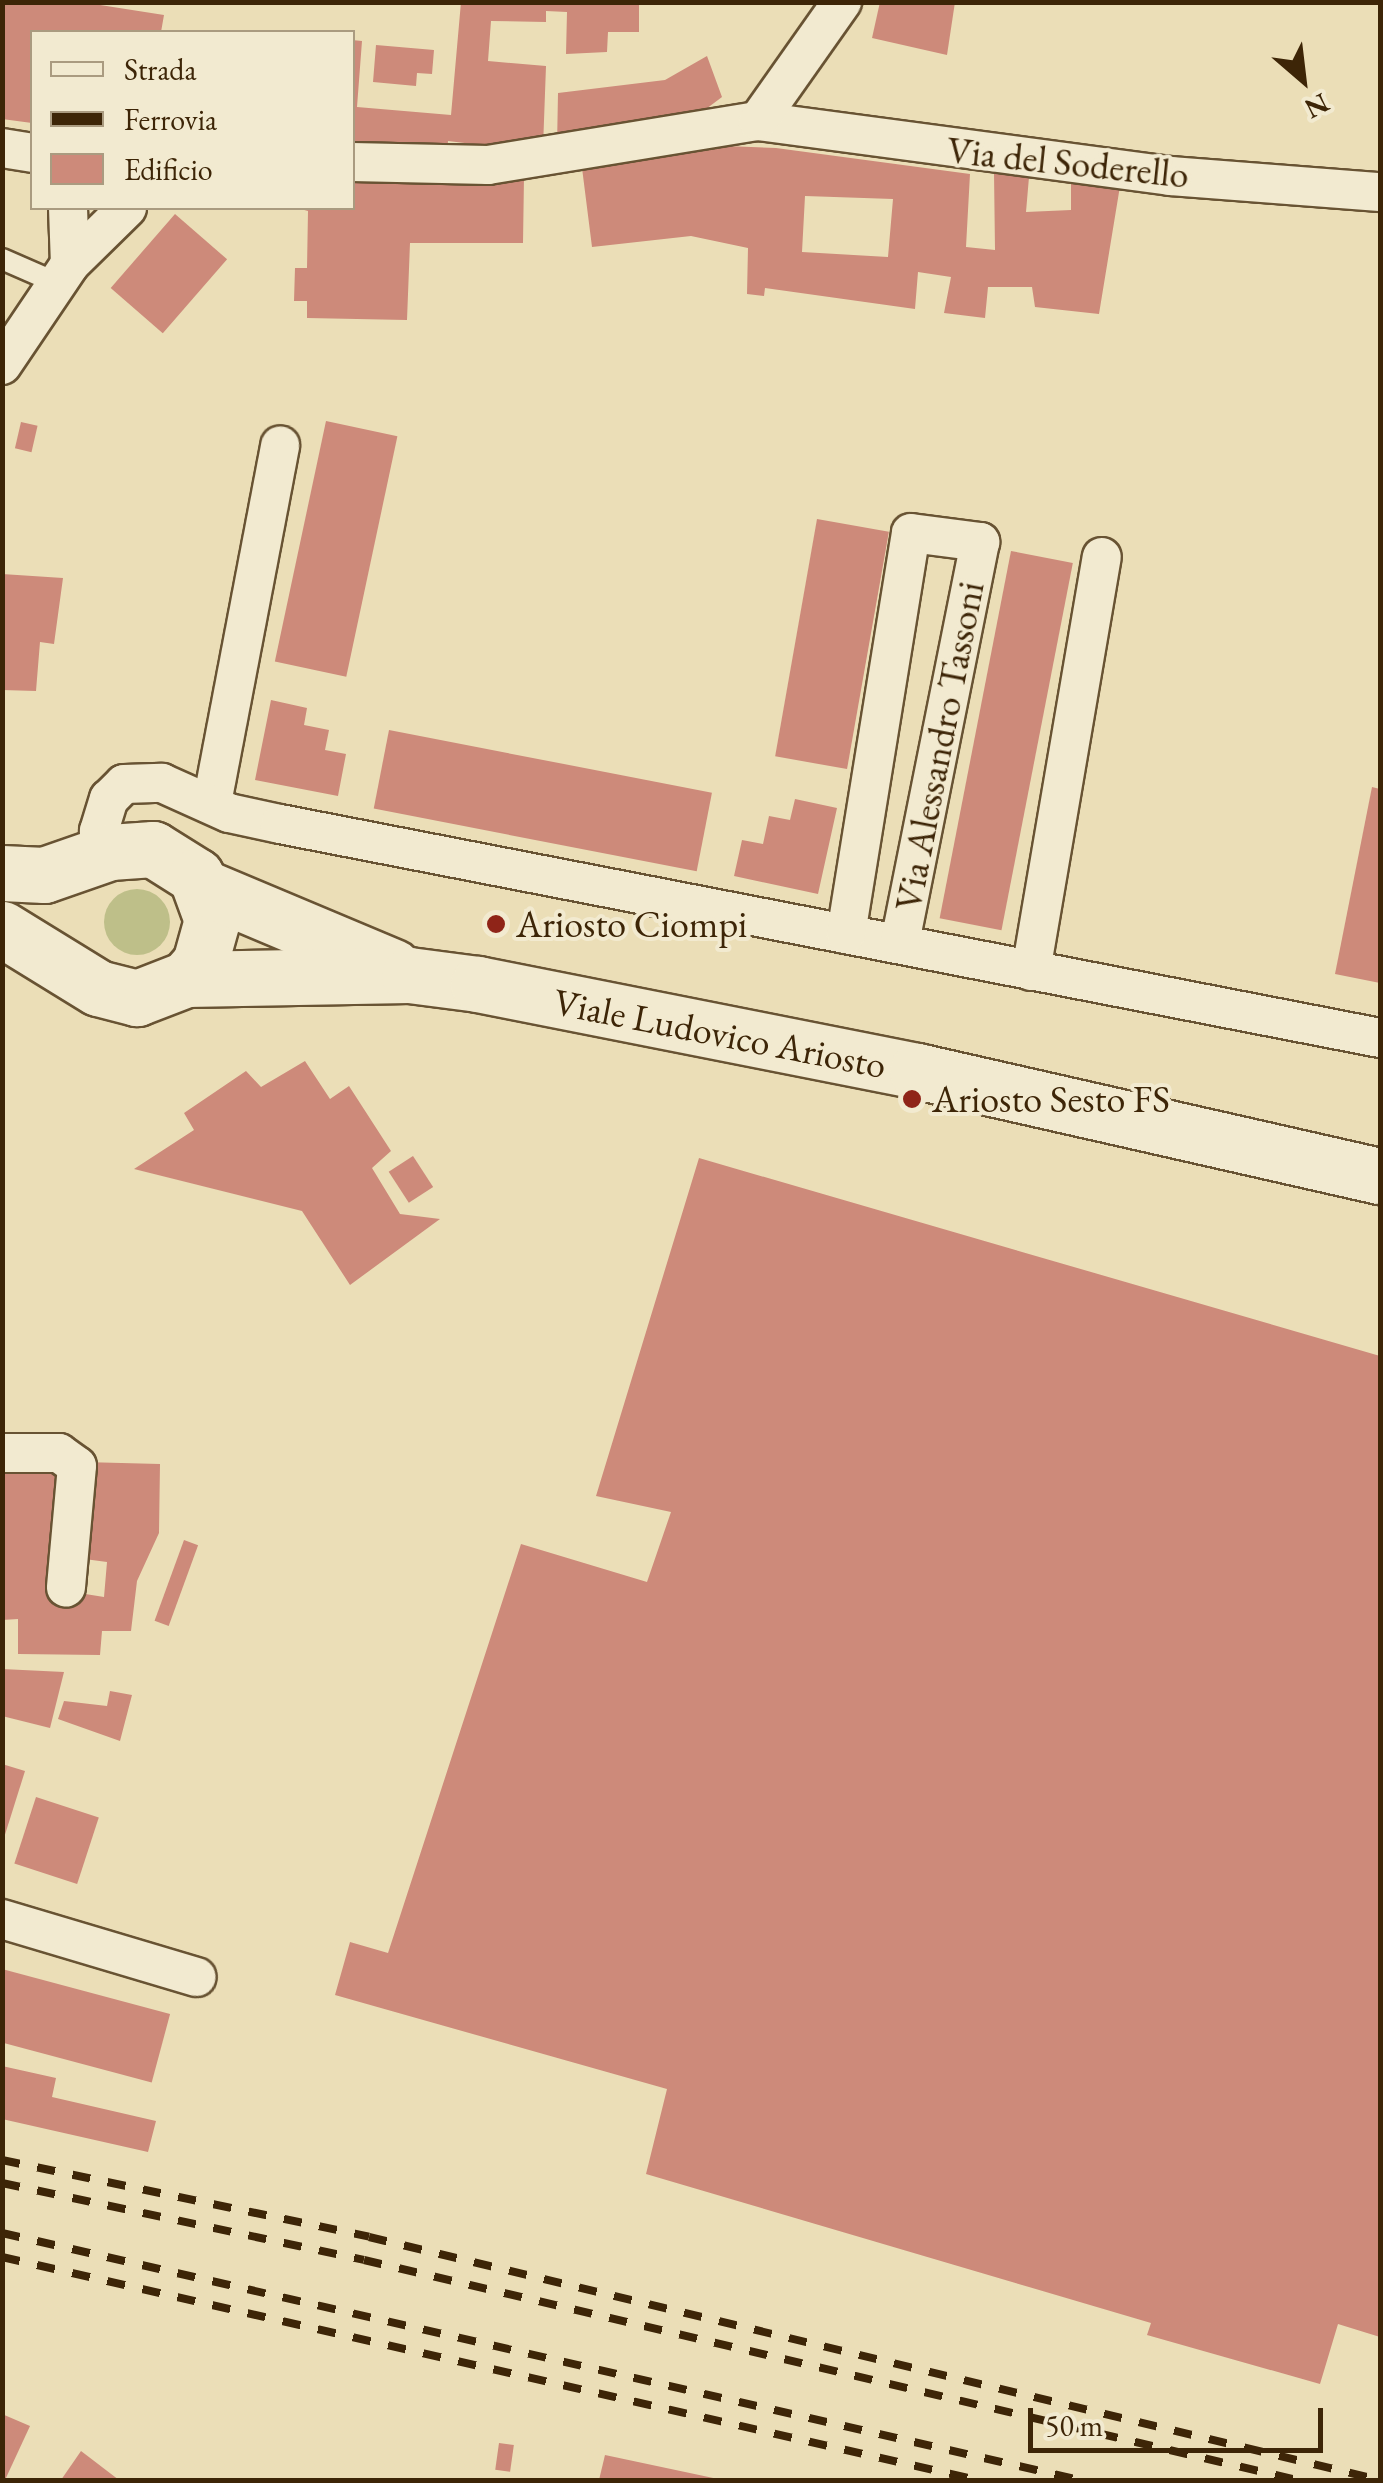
<!DOCTYPE html>
<style>
body{margin:0}
#map{position:relative;width:1383px;height:2483px;overflow:hidden;background:#ebdeb7;font-family:"EB Garamond",serif}
div>[style]{position:absolute}
.green>*{inset:0;background:#bebf89}
.round{border-radius:50%}
.building>*{inset:0;background:#cd8a7a;transform-origin:0 0}
.roads{filter:drop-shadow(2px 0 #685333) drop-shadow(-2px 0 #685333) drop-shadow(0 2px #685333) drop-shadow(0 -2px #685333)}
.lane>*{height:20px;margin:-10px;padding:0 10px;transform-origin:10px;border-radius:10px;background:#f2ead0}
.street>*{height:38px;margin:-19px;padding:0 19px;transform-origin:19px;border-radius:19px;background:#f2ead0}
.secondary>*{height:55px;margin:-27.5px;padding:0 27.5px;transform-origin:27.5px;border-radius:27.5px;background:#f2ead0}
.rail>*{height:8px;margin-top:-4px;transform-origin:0;background:repeating-linear-gradient(90deg,#3d2507 0 18px,transparent 0 36px)}
.dots>*{width:28px;height:28px;translate:-50% -50%;box-sizing:border-box;border:5px solid #f2ead0;border-radius:50%}
span{translate:-50% -50%;white-space:nowrap;text-align:center;line-height:1.15;-webkit-text-stroke:8px #f2ead0;paint-order:stroke}
.street-label{font-size:38px;color:#3d2507}
.poi-label{font-size:38px;color:#3d2507}
.left{translate:0 -50%;text-align:left}
.frame{position:absolute;inset:0;border:5px solid #3d2507;pointer-events:none}
.legend{position:absolute;left:30px;top:30px;width:325px;height:180px;box-sizing:border-box;background:#f2ead0;border:2px solid #aa9b80;margin:0;padding:12px 18px;list-style:none;font-size:30px;color:#3d2507}
.legend li{display:flex;align-items:center;gap:20px;height:50px}
.legend b{width:50px;border:2px solid #aa9b80}
.north{position:absolute;left:1253px;top:30px;width:100px;height:100px;-webkit-text-stroke:8px #f2ead0;paint-order:stroke;rotate:152deg;font-size:28px;font-weight:700;line-height:40px;text-align:center;color:#3d2507}
.north::after{content:'';display:block;margin:auto;width:35px;height:45px;background:#3d2507;clip-path:polygon(50% 0,100% 100%,50% 72%,0 100%)}
.scale{position:absolute;left:1028px;top:2408px;width:295px;height:45px;box-sizing:border-box;border:5px solid #3d2507;border-top:0;padding-left:12px;font-size:30px;line-height:35px;white-space:nowrap;color:#3d2507;-webkit-text-stroke:8px #f2ead0;paint-order:stroke}
</style>
<div id="map">
<div class="green">
<div class="round" style="left:104px;top:889px;width:66px;height:66px"></div>
</div>
<div class="building">
<div style="clip-path:polygon(2px 2px,81px 2px,164px 15px,161px 32px,32px 32px,32px 123px,2px 119px)"></div>
<div style="clip-path:polygon(461px 2px,639px 2px,639px 32px,608px 32px,607px 52px,566px 54px,567px 12px,546px 11px,546px 22px,491px 21px,488px 61px,546px 66px,543px 148px,475px 158px,473px 144px,448px 141px,447px 157px,352px 151px,352px 40px,362px 41px,357px 107px,451px 115px)"></div>
<div style="clip-path:polygon(880px 2px,955px 2px,947px 55px,872px 38px)"></div>
<div style="clip-path:polygon(376px 45px,434px 50px,432px 74px,417px 73px,416px 86px,373px 82px)"></div>
<div style="clip-path:polygon(707px 56px,722px 97px,698px 115px,557px 146px,558px 93px,665px 80px)"></div>
<div style="clip-path:polygon(evenodd,700px 145px,776px 148px,970px 174px,966px 247px,995px 250px,994px 173px,1029px 177px,1026px 212px,1071px 210px,1071px 180px,1121px 180px,1099px 314px,1035px 307px,1032px 287px,988px 287px,985px 318px,944px 313px,951px 277px,918px 272px,915px 309px,765px 288px,764px 296px,747px 294px,748px 248px,691px 236px,592px 247px,581px 160px,700px 145px,805px 196px,893px 199px,888px 257px,802px 252px,805px 196px)"></div>
<div style="clip-path:polygon(352px 175px,524px 177px,523px 243px,410px 243px,407px 320px,307px 318px,307px 301px,294px 301px,295px 268px,307px 268px,308px 211px,297px 208px,352px 208px)"></div>
<div style="left:175px;top:214px;width:69px;height:98px;rotate:41deg"></div>
<div style="left:326px;top:421px;width:73px;height:246px;rotate:12deg"></div>
<div style="left:21px;top:422px;width:17px;height:27px;rotate:13deg"></div>
<div style="left:817px;top:519px;width:73px;height:241px;rotate:10deg"></div>
<div style="left:1011px;top:551px;width:63px;height:374px;rotate:11deg"></div>
<div style="clip-path:polygon(2px 574px,63px 578px,54px 644px,40px 642px,36px 691px,2px 690px)"></div>
<div style="clip-path:polygon(271px 700px,307px 708px,304px 725px,329px 730px,325px 750px,346px 754px,338px 796px,255px 780px)"></div>
<div style="left:389px;top:730px;width:329px;height:80px;rotate:11deg"></div>
<div style="clip-path:polygon(1372px 787px,1380px 789px,1380px 983px,1335px 974px)"></div>
<div style="clip-path:polygon(795px 799px,837px 808px,818px 894px,734px 876px,742px 840px,763px 844px,769px 816px,790px 820px)"></div>
<div style="clip-path:polygon(305px 1061px,330px 1099px,349px 1086px,391px 1151px,372px 1168px,400px 1214px,440px 1219px,350px 1285px,302px 1211px,134px 1169px,194px 1130px,184px 1113px,246px 1071px,261px 1087px)"></div>
<div style="left:413px;top:1156px;width:37px;height:29px;rotate:57deg"></div>
<div style="clip-path:polygon(699px 1158px,1380px 1356px,1380px 2337px,1338px 2324px,1320px 2384px,1147px 2335px,1151px 2323px,646px 2174px,667px 2089px,335px 1995px,350px 1942px,388px 1953px,521px 1544px,647px 1582px,671px 1512px,596px 1496px)"></div>
<div style="clip-path:polygon(2px 1461px,68px 1462px,48px 1588px,104px 1597px,107px 1562px,77px 1558px,83px 1462px,160px 1464px,159px 1533px,137px 1581px,131px 1631px,102px 1631px,100px 1655px,18px 1654px,18px 1619px,2px 1620px)"></div>
<div style="left:184px;top:1540px;width:15px;height:86px;rotate:20deg"></div>
<div style="clip-path:polygon(2px 1669px,64px 1672px,50px 1728px,2px 1716px)"></div>
<div style="clip-path:polygon(110px 1691px,132px 1695px,120px 1741px,58px 1719px,64px 1701px,107px 1706px)"></div>
<div style="clip-path:polygon(2px 1764px,25px 1771px,3px 1841px,2px 1841px)"></div>
<div style="left:36px;top:1797px;width:66px;height:70px;rotate:18deg"></div>
<div style="left:2px;top:1969px;width:174px;height:71px;rotate:15deg"></div>
<div style="clip-path:polygon(2px 2066px,56px 2078px,52px 2097px,156px 2121px,148px 2152px,2px 2119px)"></div>
<div style="clip-path:polygon(2px 2414px,30px 2426px,5px 2480px,2px 2480px)"></div>
<div style="left:499px;top:2443px;width:15px;height:27px;rotate:8deg"></div>
<div style="clip-path:polygon(81px 2451px,119px 2480px,61px 2480px)"></div>
<div style="clip-path:polygon(605px 2455px,718px 2479px,718px 2480px,599px 2480px)"></div>
</div>
<div class="roads">
<div class="lane">
<div style="left:2px;top:259px;width:60px;rotate:23.6deg"></div>
</div>
<div class="street">
<div style="left:758px;top:121px;width:416px;rotate:7.6deg"></div>
<div style="left:1170px;top:176px;width:211px;rotate:4.4deg"></div>
<div style="left:2px;top:148px;width:30px;rotate:9deg"></div>
<div style="left:352px;top:162px;width:136px;rotate:1.3deg"></div>
<div style="left:488px;top:165px;width:274px;rotate:-9.3deg"></div>
<div style="left:758px;top:121px;width:146px;rotate:-54.8deg"></div>
<div style="left:68px;top:208px;width:56px;rotate:88deg"></div>
<div style="left:2px;top:365px;width:122px;rotate:-56deg"></div>
<div style="left:70px;top:264px;width:80px;rotate:-44.5deg"></div>
<div style="left:212px;top:803px;width:364px;rotate:-79.2deg"></div>
<div style="left:101px;top:856px;width:25px;rotate:-95deg"></div>
<div style="left:99px;top:831px;width:34px;rotate:-73deg"></div>
<div style="left:109px;top:799px;width:21px;rotate:-45deg"></div>
<div style="left:124px;top:784px;width:38px;rotate:-2deg"></div>
<div style="left:162px;top:783px;width:73px;rotate:24.1deg"></div>
<div style="left:229px;top:813px;width:52px;rotate:12.2deg"></div>
<div style="left:280px;top:824px;width:1121px;rotate:11.01deg"></div>
<div style="left:846px;top:934px;width:406px;rotate:-80.8deg"></div>
<div style="left:911px;top:533px;width:70px;rotate:7.4deg"></div>
<div style="left:980px;top:542px;width:410px;rotate:101.3deg"></div>
<div style="left:1031px;top:971px;width:420px;rotate:-80.3deg"></div>
<div style="left:2px;top:1453px;width:57px"></div>
<div style="left:59px;top:1453px;width:22px;rotate:36deg"></div>
<div style="left:77px;top:1466px;width:122px;rotate:95.2deg"></div>
<div style="left:2px;top:1919px;width:203px;rotate:16.6deg"></div>
</div>
<div class="secondary">
<div style="left:2px;top:873px;width:42px;rotate:2.7deg"></div>
<div style="left:44px;top:875px;width:70px;rotate:-19.2deg"></div>
<div style="left:110px;top:852px;width:43px;rotate:-4deg"></div>
<div style="left:153px;top:849px;width:51px;rotate:32.1deg"></div>
<div style="left:196px;top:876px;width:47px;rotate:70deg"></div>
<div style="left:212px;top:920px;width:45px;rotate:105.6deg"></div>
<div style="left:200px;top:963px;width:21px;rotate:131deg"></div>
<div style="left:186px;top:979px;width:53px;rotate:158.8deg"></div>
<div style="left:137px;top:998px;width:40px;rotate:-165.6deg"></div>
<div style="left:98px;top:988px;width:113px;rotate:-148.4deg"></div>
<div style="left:203px;top:887px;width:206px;rotate:22.8deg"></div>
<div style="left:186px;top:979px;width:223px;rotate:-1deg"></div>
<div style="left:409px;top:975px;width:70px;rotate:7.4deg"></div>
<div style="left:478px;top:984px;width:448px;rotate:11.2deg"></div>
<div style="left:917px;top:1071px;width:475px;rotate:12.8deg"></div>
</div>
</div>
<div class="rail">
<div style="left:2px;top:2160px;width:375px;rotate:11.8deg"></div>
<div style="left:369px;top:2237px;width:1040px;rotate:13.52deg"></div>
<div style="left:2px;top:2183px;width:370px;rotate:12deg"></div>
<div style="left:364px;top:2260px;width:959px;rotate:13.27deg"></div>
<div style="left:2px;top:2233px;width:1106px;rotate:12.91deg"></div>
<div style="left:2px;top:2257px;width:1000px;rotate:12.88deg"></div>
</div>
<div class="dots">
<div style="left:496px;top:924px;background:#8f2418"></div>
<div style="left:912px;top:1099px;background:#8f2418"></div>
</div>
<div class="street-label">
<span style="left:1068px;top:162px;rotate:6deg">Via del Soderello</span>
<span style="left:939px;top:746px;rotate:-79deg">Via Alessandro Tassoni</span>
<span style="left:720px;top:1033px;rotate:11deg">Viale Ludovico Ariosto</span>
</div>
<div class="poi-label">
<span class="left" style="left:516px;top:924px">Ariosto Ciompi</span>
<span class="left" style="left:932px;top:1099px">Ariosto Sesto FS</span>
</div>
<div class="frame"></div>
<ul class="legend">
<li><b style="height:12px;background:#f2ead0"></b>Strada</li>
<li><b style="height:12px;background:#3d2507"></b>Ferrovia</li>
<li><b style="height:28px;background:#cd8a7a"></b>Edificio</li>
</ul>
<div class="north">N</div>
<div class="scale">50 m</div>
</div>
